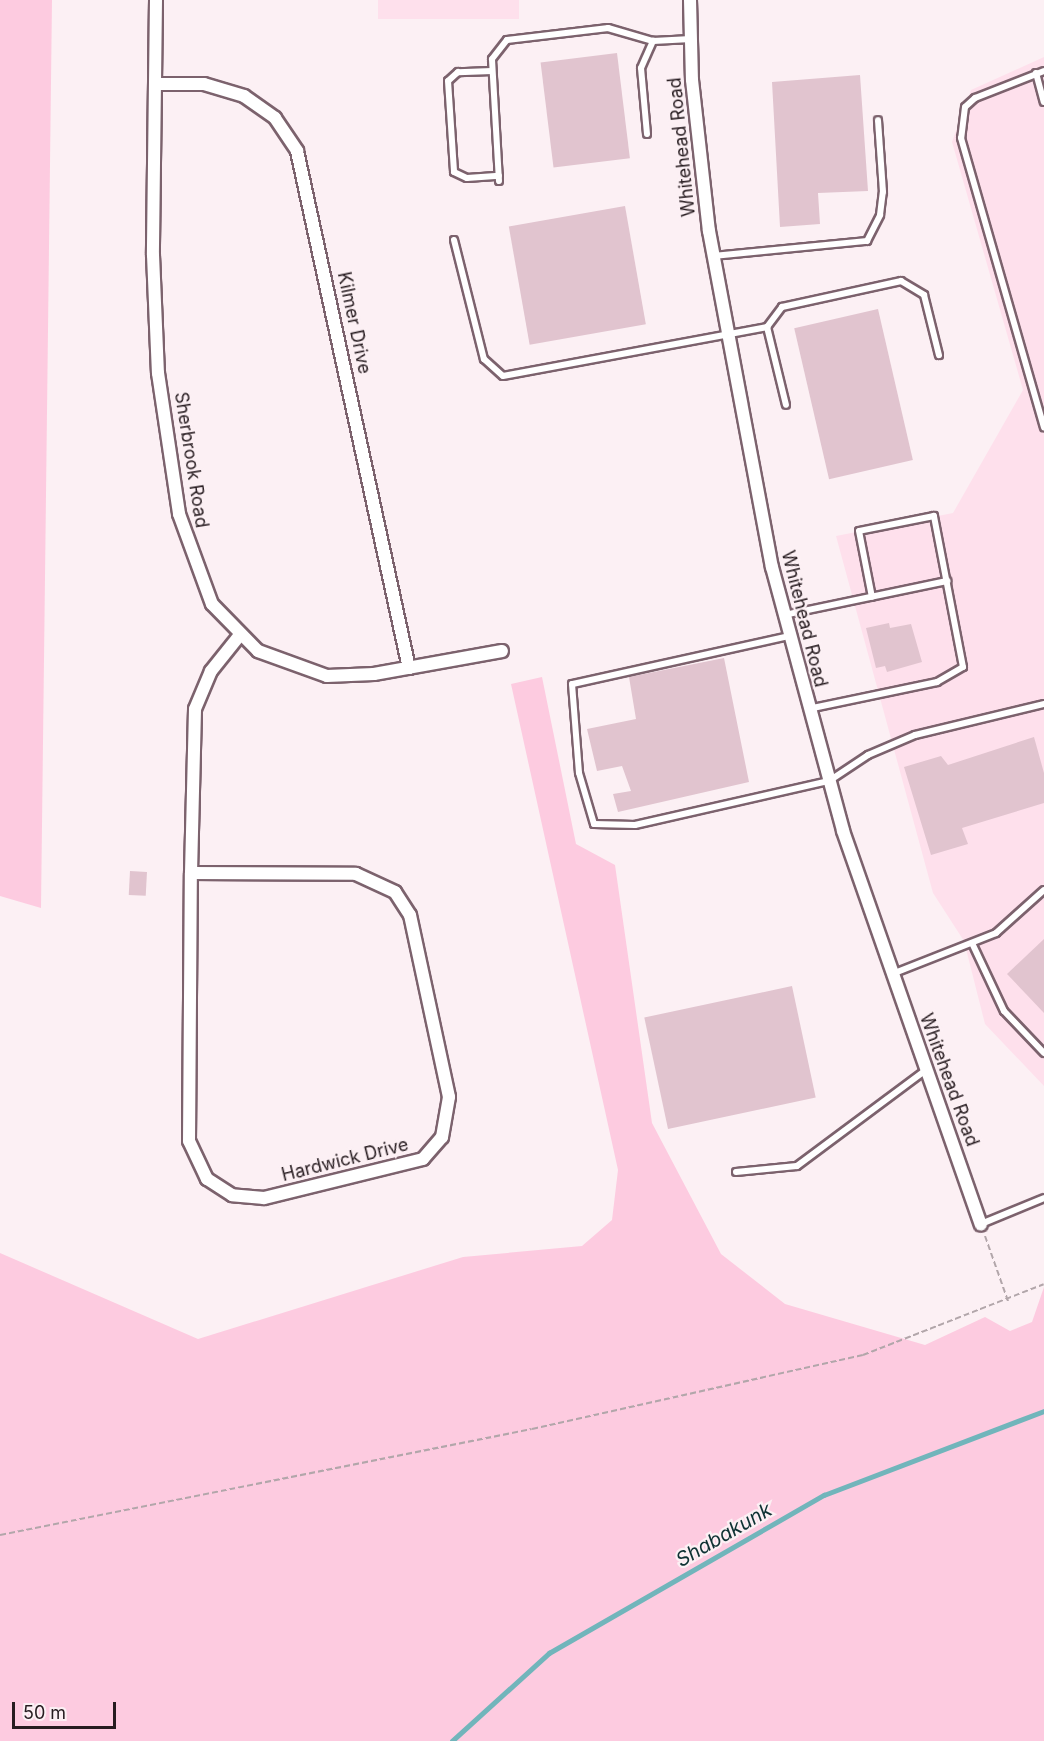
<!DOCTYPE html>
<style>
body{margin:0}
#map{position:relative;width:1044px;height:1741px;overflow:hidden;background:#fcf0f4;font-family:Inter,sans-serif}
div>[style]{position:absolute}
.built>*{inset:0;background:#fee0ec;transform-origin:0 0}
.green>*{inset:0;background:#fdcbe0}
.stream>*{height:4.5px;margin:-2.25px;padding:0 2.25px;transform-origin:2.25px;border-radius:2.25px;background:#71b5bb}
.building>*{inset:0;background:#e1c4cf;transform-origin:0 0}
.path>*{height:2px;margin-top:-1px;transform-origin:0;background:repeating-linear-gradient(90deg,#b2a6aa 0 6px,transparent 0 9px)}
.roads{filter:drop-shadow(2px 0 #7c626d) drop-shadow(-2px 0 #7c626d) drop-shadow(0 2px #7c626d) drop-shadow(0 -2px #7c626d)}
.service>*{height:6px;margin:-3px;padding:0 3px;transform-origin:3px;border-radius:3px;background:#fff}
.minor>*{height:12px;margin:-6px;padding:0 6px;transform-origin:6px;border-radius:6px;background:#fff}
span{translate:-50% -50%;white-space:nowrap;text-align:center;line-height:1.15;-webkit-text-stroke:4.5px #fcf0f4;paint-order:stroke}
.street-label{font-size:18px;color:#271c20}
.water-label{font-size:20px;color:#0e3133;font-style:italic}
.scale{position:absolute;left:12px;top:1702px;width:104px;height:27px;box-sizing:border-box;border:3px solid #271c20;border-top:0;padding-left:8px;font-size:18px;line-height:21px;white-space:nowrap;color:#271c20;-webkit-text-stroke:4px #fcf0f4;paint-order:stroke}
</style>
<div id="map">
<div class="built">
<div style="left:378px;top:0;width:141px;height:19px"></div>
<div style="clip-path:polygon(1044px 57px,1044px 1086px,985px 1024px,964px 941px,933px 893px,836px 536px,953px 513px,1023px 390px,952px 142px,971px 90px)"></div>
</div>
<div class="green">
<div style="clip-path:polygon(0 0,52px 0,41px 908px,0 896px)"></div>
<div style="clip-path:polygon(542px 677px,576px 844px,615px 865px,652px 1123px,721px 1254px,785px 1304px,925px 1345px,985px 1317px,1010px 1331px,1032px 1322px,1044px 1287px,1044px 1741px,0 1741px,0 1253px,198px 1339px,463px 1257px,582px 1246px,612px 1220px,618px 1170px,511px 684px)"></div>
</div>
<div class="stream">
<div style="left:452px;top:1741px;width:131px;rotate:-42.2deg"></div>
<div style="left:549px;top:1653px;width:317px;rotate:-29.9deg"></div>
<div style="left:824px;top:1495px;width:235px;rotate:-20.9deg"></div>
</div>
<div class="building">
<div style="left:617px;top:53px;width:106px;height:77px;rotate:83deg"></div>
<div style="clip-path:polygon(860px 75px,868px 191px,818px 193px,820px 224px,780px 227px,772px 82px)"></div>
<div style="left:625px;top:206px;width:120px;height:118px;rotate:80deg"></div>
<div style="left:878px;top:309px;width:155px;height:86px;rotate:77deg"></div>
<div style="clip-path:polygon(889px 623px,890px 628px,911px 624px,922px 662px,887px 672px,885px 666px,876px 668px,866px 628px)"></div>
<div style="clip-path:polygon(724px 658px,749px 782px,618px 812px,613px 794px,631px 791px,622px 766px,597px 771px,587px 729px,636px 719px,629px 677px)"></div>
<div style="clip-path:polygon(1034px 737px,1044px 773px,1044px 803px,962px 828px,968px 844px,931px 855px,904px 767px,941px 756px,948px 765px)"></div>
<div style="left:130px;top:871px;width:17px;height:24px;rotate:3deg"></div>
<div style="clip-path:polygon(1044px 939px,1044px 1013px,1007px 974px)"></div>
<div style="left:792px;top:986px;width:114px;height:151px;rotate:78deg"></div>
</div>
<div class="path">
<div style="left:985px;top:1236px;width:69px;rotate:70.5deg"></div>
<div style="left:0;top:1535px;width:542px;rotate:-11.27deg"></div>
<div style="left:532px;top:1429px;width:339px;rotate:-12.6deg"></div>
<div style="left:863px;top:1355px;width:194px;rotate:-21.4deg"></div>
</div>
<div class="roads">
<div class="service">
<div style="left:492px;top:71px;width:34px;rotate:178deg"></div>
<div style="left:458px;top:72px;width:13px;rotate:138deg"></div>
<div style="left:448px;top:81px;width:91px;rotate:86.2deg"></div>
<div style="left:454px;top:172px;width:14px;rotate:25deg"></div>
<div style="left:467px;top:178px;width:32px;rotate:-4deg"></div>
<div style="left:1044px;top:71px;width:74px;rotate:158.6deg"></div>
<div style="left:975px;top:98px;width:13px;rotate:138deg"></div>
<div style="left:965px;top:107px;width:31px;rotate:97deg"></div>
<div style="left:961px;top:138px;width:301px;rotate:74deg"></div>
<div style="left:1036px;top:73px;width:30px;rotate:75deg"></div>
<div style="left:647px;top:134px;width:66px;rotate:-95.2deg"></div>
<div style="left:641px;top:68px;width:30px;rotate:-66deg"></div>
<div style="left:499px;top:181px;width:122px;rotate:-93.3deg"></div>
<div style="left:492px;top:59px;width:24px;rotate:-52deg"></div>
<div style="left:507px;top:40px;width:102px;rotate:-6.8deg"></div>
<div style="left:608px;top:28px;width:47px;rotate:16.1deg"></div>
<div style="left:653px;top:41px;width:38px;rotate:-3deg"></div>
<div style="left:454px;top:240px;width:123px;rotate:75.9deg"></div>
<div style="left:484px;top:359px;width:25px;rotate:42deg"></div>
<div style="left:503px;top:376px;width:269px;rotate:-10.5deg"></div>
<div style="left:767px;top:327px;width:25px;rotate:-53deg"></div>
<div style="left:782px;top:307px;width:122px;rotate:-12.3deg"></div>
<div style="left:901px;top:281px;width:27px;rotate:31deg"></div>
<div style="left:924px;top:295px;width:62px;rotate:76deg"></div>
<div style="left:713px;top:256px;width:155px;rotate:-5.6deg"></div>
<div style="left:867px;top:241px;width:29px;rotate:-63deg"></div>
<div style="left:880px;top:215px;width:23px;rotate:-83deg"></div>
<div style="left:883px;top:192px;width:72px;rotate:-94deg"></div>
<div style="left:767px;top:327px;width:80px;rotate:76.3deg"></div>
<div style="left:784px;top:615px;width:167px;rotate:-11.8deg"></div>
<div style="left:789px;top:636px;width:222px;rotate:167.5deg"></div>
<div style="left:572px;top:684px;width:89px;rotate:85.5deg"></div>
<div style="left:579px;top:773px;width:53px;rotate:73.6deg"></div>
<div style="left:594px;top:824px;width:41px;rotate:1.4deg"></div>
<div style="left:635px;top:825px;width:199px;rotate:-12.8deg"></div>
<div style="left:829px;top:781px;width:47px;rotate:-33.7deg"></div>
<div style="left:868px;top:755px;width:51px;rotate:-23.1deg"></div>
<div style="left:915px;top:735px;width:133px;rotate:-13.5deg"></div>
<div style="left:808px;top:709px;width:132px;rotate:-11.8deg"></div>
<div style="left:937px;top:682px;width:30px;rotate:-30deg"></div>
<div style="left:963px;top:667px;width:154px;rotate:-100.9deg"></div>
<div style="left:934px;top:516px;width:76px;rotate:168.7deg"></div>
<div style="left:859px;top:531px;width:67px;rotate:78.9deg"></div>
<div style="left:972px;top:943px;width:75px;rotate:64.8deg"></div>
<div style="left:1004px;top:1011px;width:58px;rotate:46.4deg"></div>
<div style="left:892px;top:974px;width:112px;rotate:-21.5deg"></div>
<div style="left:996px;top:933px;width:64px;rotate:-41.9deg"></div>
<div style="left:736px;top:1172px;width:61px;rotate:-5.6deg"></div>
<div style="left:797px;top:1166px;width:161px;rotate:-36.7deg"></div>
<div style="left:981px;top:1224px;width:68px;rotate:-22.4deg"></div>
</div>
<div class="minor">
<div style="left:156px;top:0;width:255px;rotate:90.7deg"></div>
<div style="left:153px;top:255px;width:118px;rotate:87.6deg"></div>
<div style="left:158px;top:373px;width:143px;rotate:81.5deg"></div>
<div style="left:179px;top:514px;width:96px;rotate:69.9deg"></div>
<div style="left:212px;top:604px;width:66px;rotate:45.6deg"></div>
<div style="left:258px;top:651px;width:73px;rotate:19.9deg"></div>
<div style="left:327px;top:676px;width:47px;rotate:-2.4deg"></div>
<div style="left:374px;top:674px;width:130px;rotate:-10.2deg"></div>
<div style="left:690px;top:0;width:80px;rotate:88.6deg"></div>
<div style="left:692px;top:80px;width:152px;rotate:83.6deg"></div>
<div style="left:709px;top:231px;width:342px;rotate:79.4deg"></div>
<div style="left:772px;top:567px;width:273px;rotate:74.9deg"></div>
<div style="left:843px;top:831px;width:417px;rotate:70.7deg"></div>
<div style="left:155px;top:84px;width:49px"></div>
<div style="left:204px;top:84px;width:42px;rotate:16.7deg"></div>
<div style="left:244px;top:96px;width:38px;rotate:35deg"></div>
<div style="left:275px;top:118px;width:40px;rotate:56deg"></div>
<div style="left:297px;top:151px;width:529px;rotate:77.78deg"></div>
<div style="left:191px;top:873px;width:165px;rotate:0.3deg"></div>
<div style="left:356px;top:874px;width:43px;rotate:24.8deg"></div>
<div style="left:395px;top:892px;width:27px;rotate:57deg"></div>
<div style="left:410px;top:915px;width:186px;rotate:77.9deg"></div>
<div style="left:449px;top:1097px;width:41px;rotate:99.9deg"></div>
<div style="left:442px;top:1137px;width:29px;rotate:131deg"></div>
<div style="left:423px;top:1159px;width:164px;rotate:166.2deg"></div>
<div style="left:264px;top:1198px;width:32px;rotate:-175deg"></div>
<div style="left:232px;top:1195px;width:30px;rotate:-147deg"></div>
<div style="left:207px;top:1179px;width:42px;rotate:-115.3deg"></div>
<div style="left:189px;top:1141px;width:268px;rotate:-89.6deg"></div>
<div style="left:191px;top:873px;width:164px;rotate:-88.6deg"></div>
<div style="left:195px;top:709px;width:41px;rotate:-67.2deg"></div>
<div style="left:211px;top:671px;width:45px;rotate:-51.3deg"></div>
</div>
</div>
<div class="street-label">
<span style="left:682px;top:147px;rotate:-96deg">Whitehead Road</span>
<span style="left:354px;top:323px;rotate:78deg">Kilmer Drive</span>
<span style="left:191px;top:460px;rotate:81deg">Sherbrook Road</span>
<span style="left:804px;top:619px;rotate:76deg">Whitehead Road</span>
<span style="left:949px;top:1080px;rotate:70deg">Whitehead Road</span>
<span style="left:345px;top:1160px;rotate:-14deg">Hardwick Drive</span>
</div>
<div class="water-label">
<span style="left:724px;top:1535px;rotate:-30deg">Shabakunk</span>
</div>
<div class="scale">50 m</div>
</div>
